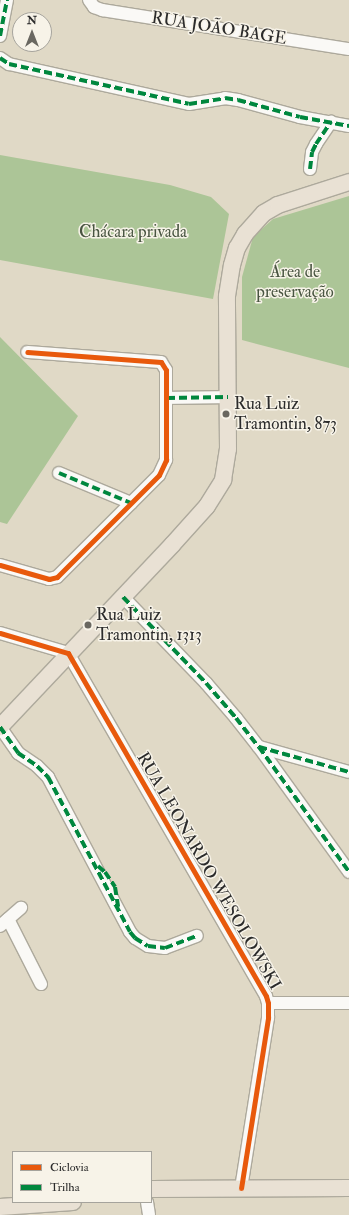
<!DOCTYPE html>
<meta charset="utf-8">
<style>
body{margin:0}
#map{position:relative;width:349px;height:1215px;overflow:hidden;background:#e0d9c6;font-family:"IM FELL Double Pica",serif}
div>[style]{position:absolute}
.forest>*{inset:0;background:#acc597}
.roads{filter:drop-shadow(1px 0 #ada99c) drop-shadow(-1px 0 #ada99c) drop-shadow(0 1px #ada99c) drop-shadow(0 -1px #ada99c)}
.minor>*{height:12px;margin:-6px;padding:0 6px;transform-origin:6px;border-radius:6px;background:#faf9f6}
.major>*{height:16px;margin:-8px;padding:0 8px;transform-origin:8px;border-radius:8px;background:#e9e1d4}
.quiet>*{height:4px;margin-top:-2px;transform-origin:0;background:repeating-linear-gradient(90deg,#00873e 0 8px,transparent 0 12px)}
.cycleway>*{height:5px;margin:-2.5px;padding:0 2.5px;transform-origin:2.5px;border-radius:2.5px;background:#e8590c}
.dots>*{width:11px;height:11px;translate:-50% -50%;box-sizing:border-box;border:2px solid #f7f3e8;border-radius:50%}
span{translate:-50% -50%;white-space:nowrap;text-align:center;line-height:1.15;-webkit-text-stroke:3px #f7f3e8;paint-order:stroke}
.street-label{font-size:17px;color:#2b2b2b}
.park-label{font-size:17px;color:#495541}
.poi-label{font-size:17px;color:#2b2b2b}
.left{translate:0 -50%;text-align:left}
.legend{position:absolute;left:12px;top:1151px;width:140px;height:52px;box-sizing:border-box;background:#f7f3e8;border:1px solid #a5a39c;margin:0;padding:5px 7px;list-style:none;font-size:12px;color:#2b2b2b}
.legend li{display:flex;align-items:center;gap:8px;height:20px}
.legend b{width:20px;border:1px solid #a5a39c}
.north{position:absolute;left:12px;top:12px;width:40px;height:40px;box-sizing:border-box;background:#f7f3e8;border:1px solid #a5a39c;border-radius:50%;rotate:0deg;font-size:11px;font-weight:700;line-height:16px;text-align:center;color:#2b2b2b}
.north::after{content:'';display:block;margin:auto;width:14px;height:18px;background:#6a6861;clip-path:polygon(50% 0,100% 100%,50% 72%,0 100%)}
</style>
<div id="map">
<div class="forest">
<div style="clip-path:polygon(0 155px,170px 185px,211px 197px,229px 214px,213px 299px,0 260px)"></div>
<div style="clip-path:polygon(349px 196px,349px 368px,242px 340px,242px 277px,253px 237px,273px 219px)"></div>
<div style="clip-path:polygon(0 337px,78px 416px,7px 524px,0 522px)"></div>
</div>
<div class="roads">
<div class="minor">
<div style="left:89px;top:0;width:9px;rotate:54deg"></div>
<div style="left:94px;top:7px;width:9px;rotate:21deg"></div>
<div style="left:102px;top:10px;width:250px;rotate:9deg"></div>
<div style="left:0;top:36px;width:37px;rotate:-79deg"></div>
<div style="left:0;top:58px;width:11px;rotate:34deg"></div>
<div style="left:9px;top:64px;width:184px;rotate:12.5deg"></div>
<div style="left:189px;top:104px;width:36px;rotate:-9deg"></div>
<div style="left:225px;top:98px;width:13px;rotate:9deg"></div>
<div style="left:238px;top:100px;width:64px;rotate:15.3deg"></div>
<div style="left:300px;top:117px;width:50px;rotate:10.4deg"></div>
<div style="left:310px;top:169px;width:17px;rotate:-83deg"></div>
<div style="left:312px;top:152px;width:9px;rotate:-63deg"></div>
<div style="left:316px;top:144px;width:27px;rotate:-56deg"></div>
<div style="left:167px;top:398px;width:61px;rotate:-0.9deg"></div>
<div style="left:59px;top:473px;width:78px;rotate:22.6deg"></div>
<div style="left:0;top:565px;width:51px;rotate:15.9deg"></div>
<div style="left:49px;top:579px;width:8px;rotate:-14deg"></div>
<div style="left:57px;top:577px;width:144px;rotate:-45deg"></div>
<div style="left:159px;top:475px;width:17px;rotate:-65deg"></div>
<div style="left:166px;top:460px;width:90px;rotate:-90deg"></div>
<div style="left:166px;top:370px;width:9px;rotate:-122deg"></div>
<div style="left:161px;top:362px;width:134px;rotate:-175.7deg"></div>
<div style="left:123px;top:597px;width:120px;rotate:46deg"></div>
<div style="left:206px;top:683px;width:46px;rotate:49.4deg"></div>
<div style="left:236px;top:718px;width:37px;rotate:52deg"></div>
<div style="left:259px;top:747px;width:154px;rotate:54.2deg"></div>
<div style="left:0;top:633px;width:71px;rotate:16.4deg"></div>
<div style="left:68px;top:653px;width:396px;rotate:60deg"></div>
<div style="left:266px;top:996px;width:7px;rotate:74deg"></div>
<div style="left:268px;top:1003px;width:15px;rotate:90deg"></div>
<div style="left:268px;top:1018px;width:172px;rotate:99deg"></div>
<div style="left:0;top:727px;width:32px;rotate:55deg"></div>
<div style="left:18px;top:753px;width:23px;rotate:34deg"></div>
<div style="left:37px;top:766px;width:16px;rotate:45deg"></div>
<div style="left:48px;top:777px;width:175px;rotate:62.1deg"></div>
<div style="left:130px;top:932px;width:8px;rotate:50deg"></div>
<div style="left:135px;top:938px;width:15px;rotate:32deg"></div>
<div style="left:148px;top:946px;width:17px;rotate:7deg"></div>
<div style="left:165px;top:948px;width:34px;rotate:-21deg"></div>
<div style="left:259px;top:747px;width:93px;rotate:15.5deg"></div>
<div style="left:8px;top:919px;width:73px;rotate:63.1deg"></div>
<div style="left:0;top:926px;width:28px;rotate:-41deg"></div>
<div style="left:268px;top:1003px;width:81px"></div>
<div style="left:147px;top:1202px;width:13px;rotate:81deg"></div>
</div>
<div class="major">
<div style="left:0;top:727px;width:250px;rotate:-46.6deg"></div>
<div style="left:172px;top:545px;width:52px;rotate:-48.1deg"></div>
<div style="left:207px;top:506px;width:31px;rotate:-58deg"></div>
<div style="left:223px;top:480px;width:31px;rotate:-81deg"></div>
<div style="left:228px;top:449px;width:153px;rotate:-90.4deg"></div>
<div style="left:227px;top:296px;width:31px;rotate:-81deg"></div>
<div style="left:232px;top:265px;width:18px;rotate:-74deg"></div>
<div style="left:237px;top:248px;width:16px;rotate:-60deg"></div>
<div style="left:245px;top:234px;width:28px;rotate:-48deg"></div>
<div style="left:264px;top:213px;width:16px;rotate:-30deg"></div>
<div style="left:278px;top:205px;width:75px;rotate:-17.9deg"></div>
<div style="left:151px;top:1189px;width:198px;rotate:-0.3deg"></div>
<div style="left:0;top:1207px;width:73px;rotate:-3.9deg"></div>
</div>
</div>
<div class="quiet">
<div style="left:0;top:36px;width:37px;rotate:-79deg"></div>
<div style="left:0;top:58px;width:11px;rotate:34deg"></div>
<div style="left:9px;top:64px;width:184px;rotate:12.5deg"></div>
<div style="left:189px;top:104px;width:36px;rotate:-9deg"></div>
<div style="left:225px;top:98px;width:13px;rotate:9deg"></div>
<div style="left:238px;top:100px;width:64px;rotate:15.3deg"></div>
<div style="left:300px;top:117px;width:50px;rotate:10.4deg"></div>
<div style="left:310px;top:169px;width:17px;rotate:-83deg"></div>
<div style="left:312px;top:152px;width:9px;rotate:-63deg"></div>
<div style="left:316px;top:144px;width:27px;rotate:-56deg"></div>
<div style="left:167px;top:398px;width:61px;rotate:-0.9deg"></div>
<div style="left:59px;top:473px;width:78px;rotate:22.6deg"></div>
<div style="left:123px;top:597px;width:120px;rotate:46deg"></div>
<div style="left:206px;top:683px;width:46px;rotate:49.4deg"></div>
<div style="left:236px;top:718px;width:37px;rotate:52deg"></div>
<div style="left:259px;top:747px;width:154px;rotate:54.2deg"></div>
<div style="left:0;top:727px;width:32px;rotate:55deg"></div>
<div style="left:18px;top:753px;width:23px;rotate:34deg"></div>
<div style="left:37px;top:766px;width:16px;rotate:45deg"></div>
<div style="left:48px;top:777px;width:175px;rotate:62.1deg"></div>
<div style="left:130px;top:932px;width:8px;rotate:50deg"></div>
<div style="left:135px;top:938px;width:15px;rotate:32deg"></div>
<div style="left:148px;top:946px;width:17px;rotate:7deg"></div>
<div style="left:165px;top:948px;width:34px;rotate:-21deg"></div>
<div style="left:259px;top:747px;width:93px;rotate:15.5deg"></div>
<div style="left:98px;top:866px;width:9px;rotate:41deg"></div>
<div style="left:105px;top:872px;width:18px;rotate:56deg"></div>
<div style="left:115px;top:887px;width:20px;rotate:81deg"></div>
</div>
<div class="cycleway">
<div style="left:0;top:565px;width:51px;rotate:15.9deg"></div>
<div style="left:49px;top:579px;width:8px;rotate:-14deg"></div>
<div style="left:57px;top:577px;width:144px;rotate:-45deg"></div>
<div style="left:159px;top:475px;width:17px;rotate:-65deg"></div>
<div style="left:166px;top:460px;width:90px;rotate:-90deg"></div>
<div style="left:166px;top:370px;width:9px;rotate:-122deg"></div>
<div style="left:161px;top:362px;width:134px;rotate:-175.7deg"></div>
<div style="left:0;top:633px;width:71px;rotate:16.4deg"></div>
<div style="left:68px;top:653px;width:396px;rotate:60deg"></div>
<div style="left:266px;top:996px;width:7px;rotate:74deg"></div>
<div style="left:268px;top:1003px;width:15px;rotate:90deg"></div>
<div style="left:268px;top:1018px;width:172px;rotate:99deg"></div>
</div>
<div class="dots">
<div style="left:226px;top:414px;background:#6a6861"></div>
<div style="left:88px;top:625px;background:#6a6861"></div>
</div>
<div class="street-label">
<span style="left:219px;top:28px;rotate:9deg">RUA JOÃO BAGE</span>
<span style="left:209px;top:871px;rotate:60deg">RUA LEONARDO WESOLOWSKI</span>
</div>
<div class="park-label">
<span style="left:133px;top:232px">Chácara privada</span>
<span style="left:295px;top:282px">Área de<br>preservação</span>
</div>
<div class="poi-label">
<span class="left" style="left:234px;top:414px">Rua Luiz<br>Tramontin, 873</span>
<span class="left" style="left:96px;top:625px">Rua Luiz<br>Tramontin, 1313</span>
</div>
<ul class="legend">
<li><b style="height:5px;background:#e8590c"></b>Ciclovia</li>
<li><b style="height:5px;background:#00873e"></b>Trilha</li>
</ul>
<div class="north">N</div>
</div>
